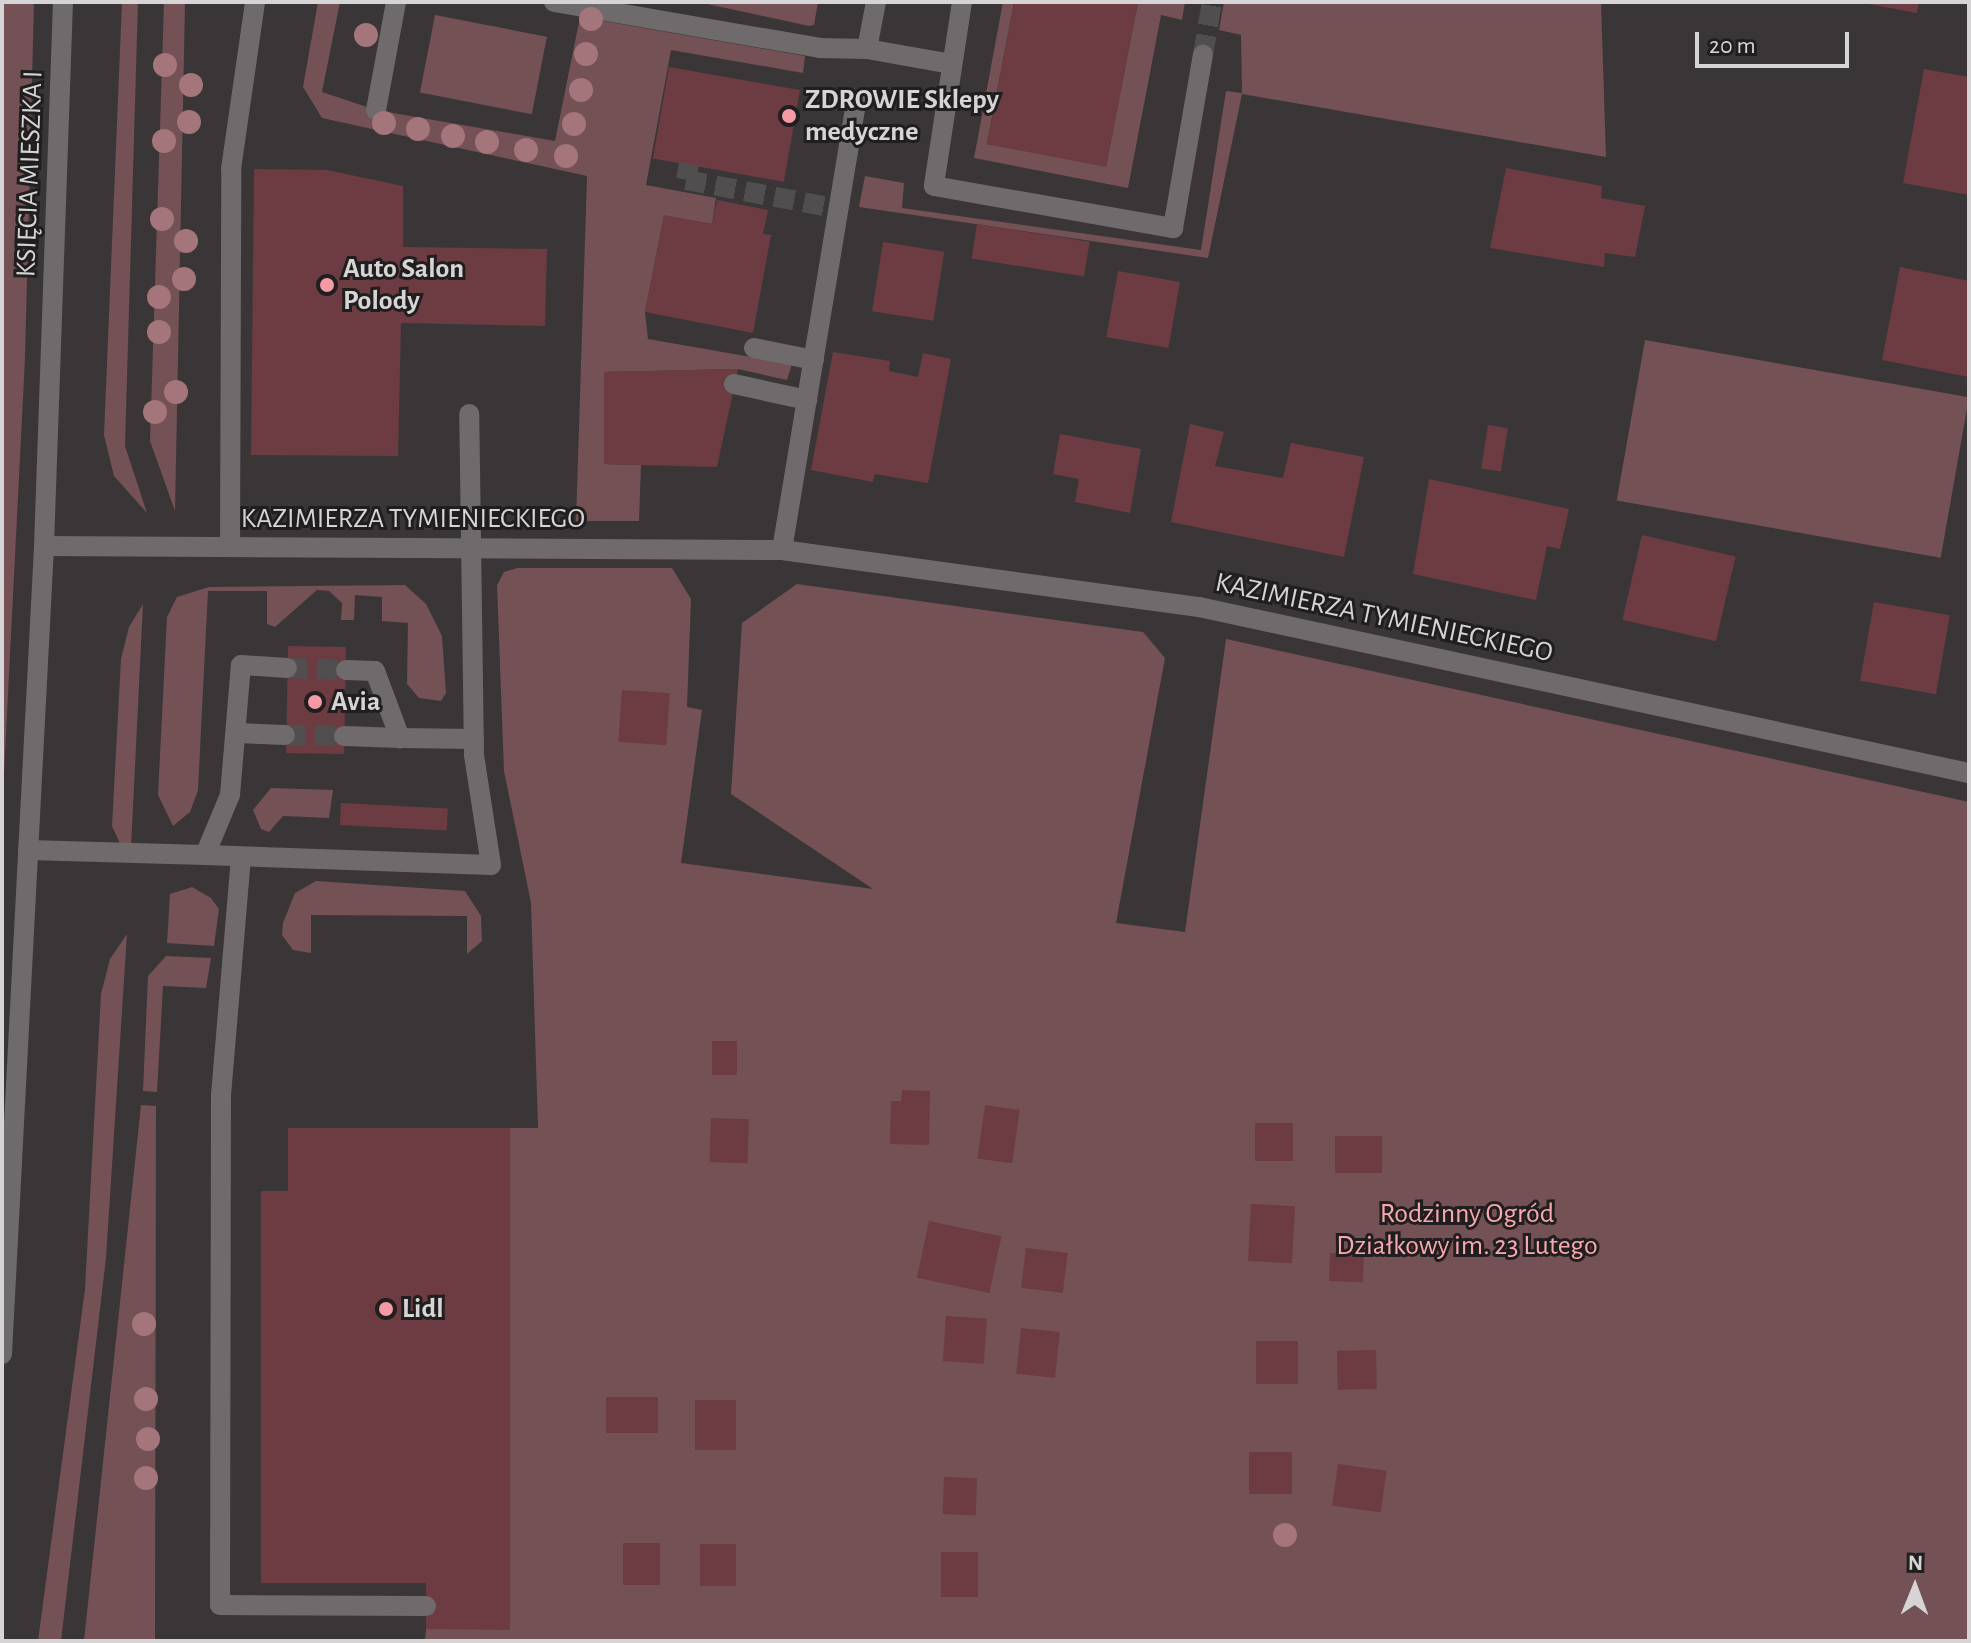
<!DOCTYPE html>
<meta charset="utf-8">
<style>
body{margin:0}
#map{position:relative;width:1971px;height:1643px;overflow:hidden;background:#3a3637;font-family:"Alegreya Sans",sans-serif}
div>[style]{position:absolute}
.green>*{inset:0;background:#735154;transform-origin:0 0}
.building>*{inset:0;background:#6c3c42;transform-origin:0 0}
.minor-tunnel>*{height:20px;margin-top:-10px;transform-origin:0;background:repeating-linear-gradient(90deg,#514e4f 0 20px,transparent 0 30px)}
.minor>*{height:20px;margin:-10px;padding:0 10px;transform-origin:10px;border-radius:10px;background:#6f6a6b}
.trees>*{width:24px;height:24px;margin:-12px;border-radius:50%;background:#a4757a}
.dots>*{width:22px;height:22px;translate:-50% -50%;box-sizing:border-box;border:4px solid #201e1e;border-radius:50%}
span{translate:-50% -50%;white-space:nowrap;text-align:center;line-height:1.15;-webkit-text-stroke:6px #201e1e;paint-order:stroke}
.poi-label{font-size:28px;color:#d6d4d4;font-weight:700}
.left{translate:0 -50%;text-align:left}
.street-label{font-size:28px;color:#d6d4d4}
.park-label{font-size:28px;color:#faa8b0}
.frame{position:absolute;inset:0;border:4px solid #d6d4d4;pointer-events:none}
.north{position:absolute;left:1875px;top:1547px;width:80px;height:80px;-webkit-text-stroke:6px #201e1e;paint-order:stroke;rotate:1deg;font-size:22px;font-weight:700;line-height:32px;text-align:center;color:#d6d4d4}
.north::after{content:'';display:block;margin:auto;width:28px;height:36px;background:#d6d4d4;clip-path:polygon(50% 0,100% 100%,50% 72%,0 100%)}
.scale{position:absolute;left:1695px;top:32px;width:154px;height:36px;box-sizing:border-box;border:4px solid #d6d4d4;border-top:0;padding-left:10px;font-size:24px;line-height:28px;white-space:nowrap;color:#d6d4d4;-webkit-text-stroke:6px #201e1e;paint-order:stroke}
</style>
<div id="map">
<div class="green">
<div style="clip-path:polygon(2px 2px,34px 2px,25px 358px,2px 814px)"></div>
<div style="clip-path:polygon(122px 2px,138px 2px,125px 446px,147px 513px,114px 476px,104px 435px)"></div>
<div style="clip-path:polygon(164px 2px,185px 2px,175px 511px,150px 441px)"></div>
<div style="clip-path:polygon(318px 2px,340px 2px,322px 92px,376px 110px,555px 141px,580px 17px,805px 56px,803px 73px,671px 50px,646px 185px,716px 198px,712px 224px,664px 216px,645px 312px,648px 339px,792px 364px,787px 380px,738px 369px,605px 372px,604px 464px,641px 465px,639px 521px,576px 521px,587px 176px,322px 118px,303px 87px)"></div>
<div style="clip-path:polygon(698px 2px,818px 2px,814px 25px,809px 26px)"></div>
<div style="clip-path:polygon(1003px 2px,1014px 2px,987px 144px,1106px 166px,1138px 2px,1185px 2px,1182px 20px,1161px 15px,1128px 188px,974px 158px)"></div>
<div style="clip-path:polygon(1224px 2px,1601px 2px,1606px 157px,1242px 94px,1208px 258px,859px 207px,865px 176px,904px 183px,902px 208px,1201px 250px,1226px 91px,1242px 93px,1241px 35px,1219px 30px)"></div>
<div style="left:435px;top:15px;width:114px;height:79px;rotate:11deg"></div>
<div style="left:1645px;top:340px;width:329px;height:163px;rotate:10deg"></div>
<div style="clip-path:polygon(517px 568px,672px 568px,691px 599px,687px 707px,702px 710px,681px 863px,873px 889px,731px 794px,742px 623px,797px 584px,1143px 632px,1165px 658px,1116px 923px,1185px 932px,1226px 639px,1969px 802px,1969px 1641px,295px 1641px,425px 1640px,426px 1629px,510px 1629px,510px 1128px,538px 1128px,531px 903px,504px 771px,497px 585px,504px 572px)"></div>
<div style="clip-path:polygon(405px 585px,426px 604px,442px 636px,446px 693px,441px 701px,419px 698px,407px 684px,408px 623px,382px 621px,382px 597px,355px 595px,354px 620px,341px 620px,342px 603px,329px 591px,317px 590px,275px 627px,267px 624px,267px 591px,208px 591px,198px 790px,190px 812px,173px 826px,158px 795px,167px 617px,177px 597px,209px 587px)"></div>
<div style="clip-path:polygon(143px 604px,131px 847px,121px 846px,112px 826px,121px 659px,129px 627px)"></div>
<div style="clip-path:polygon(271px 788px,333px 790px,329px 818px,283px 816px,269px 832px,261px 829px,253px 810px)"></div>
<div style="clip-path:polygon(316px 881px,465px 891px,481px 916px,482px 941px,467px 954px,467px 916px,311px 915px,311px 953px,293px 950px,282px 935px,283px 923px,295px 893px)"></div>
<div style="clip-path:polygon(192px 887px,211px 898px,219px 909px,214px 946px,167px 943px,170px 894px)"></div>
<div style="clip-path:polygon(127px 934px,106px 1258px,61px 1641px,38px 1641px,85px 1289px,101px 994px,110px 959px)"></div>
<div style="clip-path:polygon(166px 956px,211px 958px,206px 988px,163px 986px,157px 1092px,143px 1091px,148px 976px)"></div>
<div style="clip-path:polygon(141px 1105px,156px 1106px,155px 1641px,84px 1641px)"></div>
</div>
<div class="building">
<div style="clip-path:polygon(1014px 2px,1138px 2px,1106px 167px,987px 144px)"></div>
<div style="clip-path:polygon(1858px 2px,1919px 2px,1917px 13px)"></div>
<div style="left:669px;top:67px;width:133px;height:93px;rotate:10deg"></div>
<div style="clip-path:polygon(1924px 69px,1969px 77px,1969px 195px,1903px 183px)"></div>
<div style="clip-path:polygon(1506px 168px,1602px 186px,1601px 198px,1645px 206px,1635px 257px,1605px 253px,1604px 267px,1490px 248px)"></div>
<div style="clip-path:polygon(254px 169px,327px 170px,403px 186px,403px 247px,547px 249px,545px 326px,401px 323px,398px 456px,251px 455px)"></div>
<div style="clip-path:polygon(717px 200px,768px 210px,763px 234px,771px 235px,753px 333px,645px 312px,664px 215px,712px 224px)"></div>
<div style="left:977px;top:224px;width:114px;height:35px;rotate:9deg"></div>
<div style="left:883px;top:242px;width:62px;height:70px;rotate:9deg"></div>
<div style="clip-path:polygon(1900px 267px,1969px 281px,1969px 377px,1882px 360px)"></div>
<div style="left:1118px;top:271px;width:63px;height:67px;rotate:10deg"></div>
<div style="clip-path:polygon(833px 352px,890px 361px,889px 371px,918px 377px,923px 353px,951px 359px,928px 483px,875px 474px,873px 482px,811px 470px)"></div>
<div style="clip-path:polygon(738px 369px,717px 467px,604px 464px,604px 372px)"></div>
<div style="clip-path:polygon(1190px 424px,1224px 432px,1215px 466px,1283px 478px,1291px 443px,1364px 457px,1344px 557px,1171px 522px)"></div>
<div style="left:1488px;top:425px;width:20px;height:44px;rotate:9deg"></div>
<div style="clip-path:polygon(1060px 434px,1141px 449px,1130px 513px,1075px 502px,1079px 479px,1053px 474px)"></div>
<div style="clip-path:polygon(1429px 479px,1569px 509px,1560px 549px,1547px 546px,1536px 600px,1413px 574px)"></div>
<div style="left:1642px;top:535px;width:96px;height:87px;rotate:13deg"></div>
<div style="left:1874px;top:602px;width:77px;height:80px;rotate:10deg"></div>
<div style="left:288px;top:646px;width:58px;height:107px;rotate:1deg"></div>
<div style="left:622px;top:690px;width:48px;height:52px;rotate:4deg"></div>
<div style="left:341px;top:803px;width:107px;height:22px;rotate:3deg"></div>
<div style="left:737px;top:1041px;width:34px;height:25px;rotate:90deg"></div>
<div style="clip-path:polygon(902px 1090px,930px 1091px,929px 1145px,890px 1144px,891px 1101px,901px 1101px)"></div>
<div style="left:985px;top:1105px;width:35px;height:54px;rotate:8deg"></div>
<div style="left:711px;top:1118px;width:38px;height:44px;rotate:2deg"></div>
<div style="left:1255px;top:1123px;width:38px;height:38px"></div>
<div style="clip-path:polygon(288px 1128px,510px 1128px,510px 1630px,426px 1629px,426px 1583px,261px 1583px,261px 1191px,288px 1191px)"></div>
<div style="left:1335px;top:1136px;width:47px;height:37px"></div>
<div style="left:1251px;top:1204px;width:44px;height:57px;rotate:3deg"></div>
<div style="left:929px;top:1221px;width:74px;height:58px;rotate:12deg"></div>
<div style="left:1026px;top:1248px;width:42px;height:40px;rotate:7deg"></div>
<div style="left:1330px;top:1253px;width:34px;height:28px;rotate:2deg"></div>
<div style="left:946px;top:1316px;width:41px;height:45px;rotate:4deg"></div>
<div style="left:1021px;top:1328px;width:39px;height:46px;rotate:6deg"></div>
<div style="left:1256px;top:1341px;width:42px;height:43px"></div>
<div style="left:1376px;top:1350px;width:39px;height:39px;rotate:89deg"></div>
<div style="left:606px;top:1397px;width:52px;height:36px"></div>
<div style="left:695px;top:1400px;width:41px;height:50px"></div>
<div style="left:1292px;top:1452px;width:42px;height:43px;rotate:90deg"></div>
<div style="left:1338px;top:1464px;width:49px;height:42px;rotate:8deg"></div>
<div style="left:944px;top:1477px;width:33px;height:37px;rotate:2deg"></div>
<div style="left:623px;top:1543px;width:37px;height:42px"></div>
<div style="left:700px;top:1544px;width:36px;height:42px"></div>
<div style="left:941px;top:1552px;width:37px;height:45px"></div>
</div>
<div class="minor-tunnel">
<div style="left:1203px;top:55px;width:54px;rotate:-80.4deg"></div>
<div style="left:689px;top:164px;width:16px;rotate:101deg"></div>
<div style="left:686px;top:180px;width:156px;rotate:10.7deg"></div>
<div style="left:287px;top:668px;width:59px;rotate:1.9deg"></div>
<div style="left:285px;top:735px;width:59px;rotate:1deg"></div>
</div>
<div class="minor">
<div style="left:554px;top:2px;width:270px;rotate:9.8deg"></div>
<div style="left:820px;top:48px;width:47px;rotate:1.2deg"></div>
<div style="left:867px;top:49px;width:85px;rotate:10.1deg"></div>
<div style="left:962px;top:2px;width:186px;rotate:98.7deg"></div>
<div style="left:934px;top:186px;width:243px;rotate:10deg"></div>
<div style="left:1173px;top:228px;width:176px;rotate:-80.2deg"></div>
<div style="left:867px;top:49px;width:48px;rotate:-79.2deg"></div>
<div style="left:376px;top:110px;width:110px;rotate:-79.5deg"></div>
<div style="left:754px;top:348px;width:61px;rotate:11.3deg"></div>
<div style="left:734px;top:384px;width:75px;rotate:12.4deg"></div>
<div style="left:44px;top:546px;width:738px;rotate:0.31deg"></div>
<div style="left:782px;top:550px;width:421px;rotate:7.8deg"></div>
<div style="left:1199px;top:607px;width:788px;rotate:12.17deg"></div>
<div style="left:230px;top:547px;width:378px;rotate:-89.8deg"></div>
<div style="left:231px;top:169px;width:169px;rotate:-81.8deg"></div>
<div style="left:782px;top:550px;width:455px;rotate:-80.6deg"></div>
<div style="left:346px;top:670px;width:29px;rotate:2deg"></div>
<div style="left:375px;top:671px;width:72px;rotate:69.5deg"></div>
<div style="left:400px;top:738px;width:74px;rotate:0.8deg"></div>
<div style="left:236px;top:733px;width:49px;rotate:2.3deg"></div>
<div style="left:344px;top:736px;width:56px;rotate:2deg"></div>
<div style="left:28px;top:850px;width:177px;rotate:1.6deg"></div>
<div style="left:205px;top:855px;width:65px;rotate:-67.4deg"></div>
<div style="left:230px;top:795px;width:130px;rotate:-85.2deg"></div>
<div style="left:241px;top:665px;width:46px;rotate:3.7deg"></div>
<div style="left:205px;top:855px;width:286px;rotate:2deg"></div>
<div style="left:491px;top:865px;width:111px;rotate:-98.8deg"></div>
<div style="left:474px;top:755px;width:341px;rotate:-90.8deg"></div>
<div style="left:241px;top:857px;width:238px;rotate:94.8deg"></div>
<div style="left:221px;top:1094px;width:511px;rotate:90.11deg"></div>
<div style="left:220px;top:1605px;width:206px;rotate:0.3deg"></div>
<div style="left:2px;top:1354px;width:809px;rotate:-87.02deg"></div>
<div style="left:44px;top:546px;width:544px;rotate:-88deg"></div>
</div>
<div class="trees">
<div style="left:591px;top:19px"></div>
<div style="left:366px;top:35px"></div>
<div style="left:586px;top:54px"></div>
<div style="left:165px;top:65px"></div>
<div style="left:191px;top:85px"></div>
<div style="left:581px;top:90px"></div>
<div style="left:189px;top:122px"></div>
<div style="left:384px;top:123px"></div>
<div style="left:574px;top:124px"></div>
<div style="left:418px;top:129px"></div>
<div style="left:453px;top:136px"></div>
<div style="left:164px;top:141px"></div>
<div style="left:487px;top:142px"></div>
<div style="left:526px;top:150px"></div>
<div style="left:566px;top:156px"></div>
<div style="left:162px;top:219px"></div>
<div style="left:186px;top:241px"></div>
<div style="left:184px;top:279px"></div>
<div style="left:159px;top:297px"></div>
<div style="left:159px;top:332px"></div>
<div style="left:176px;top:392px"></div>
<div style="left:155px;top:412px"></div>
<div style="left:144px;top:1324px"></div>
<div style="left:146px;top:1399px"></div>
<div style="left:148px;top:1439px"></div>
<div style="left:146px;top:1478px"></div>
<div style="left:1285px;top:1535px"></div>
</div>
<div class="dots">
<div style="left:789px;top:116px;background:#f49aa4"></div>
<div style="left:327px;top:285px;background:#f49aa4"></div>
<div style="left:315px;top:702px;background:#f49aa4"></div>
<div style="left:386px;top:1309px;background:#f49aa4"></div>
</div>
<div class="poi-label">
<span class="left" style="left:805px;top:116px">ZDROWIE Sklepy<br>medyczne</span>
<span class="left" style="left:343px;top:285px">Auto Salon<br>Polody</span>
<span class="left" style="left:331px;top:702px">Avia</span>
<span class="left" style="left:402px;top:1309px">Lidl</span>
</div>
<div class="street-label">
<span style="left:30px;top:174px;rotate:-88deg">KSIĘCIA MIESZKA I</span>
<span style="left:413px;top:519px">KAZIMIERZA TYMIENIECKIEGO</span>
<span style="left:1384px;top:618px;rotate:12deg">KAZIMIERZA TYMIENIECKIEGO</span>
</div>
<div class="park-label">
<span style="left:1467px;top:1230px">Rodzinny Ogród<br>Działkowy im. 23 Lutego</span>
</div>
<div class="frame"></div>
<div class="north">N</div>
<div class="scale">20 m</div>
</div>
